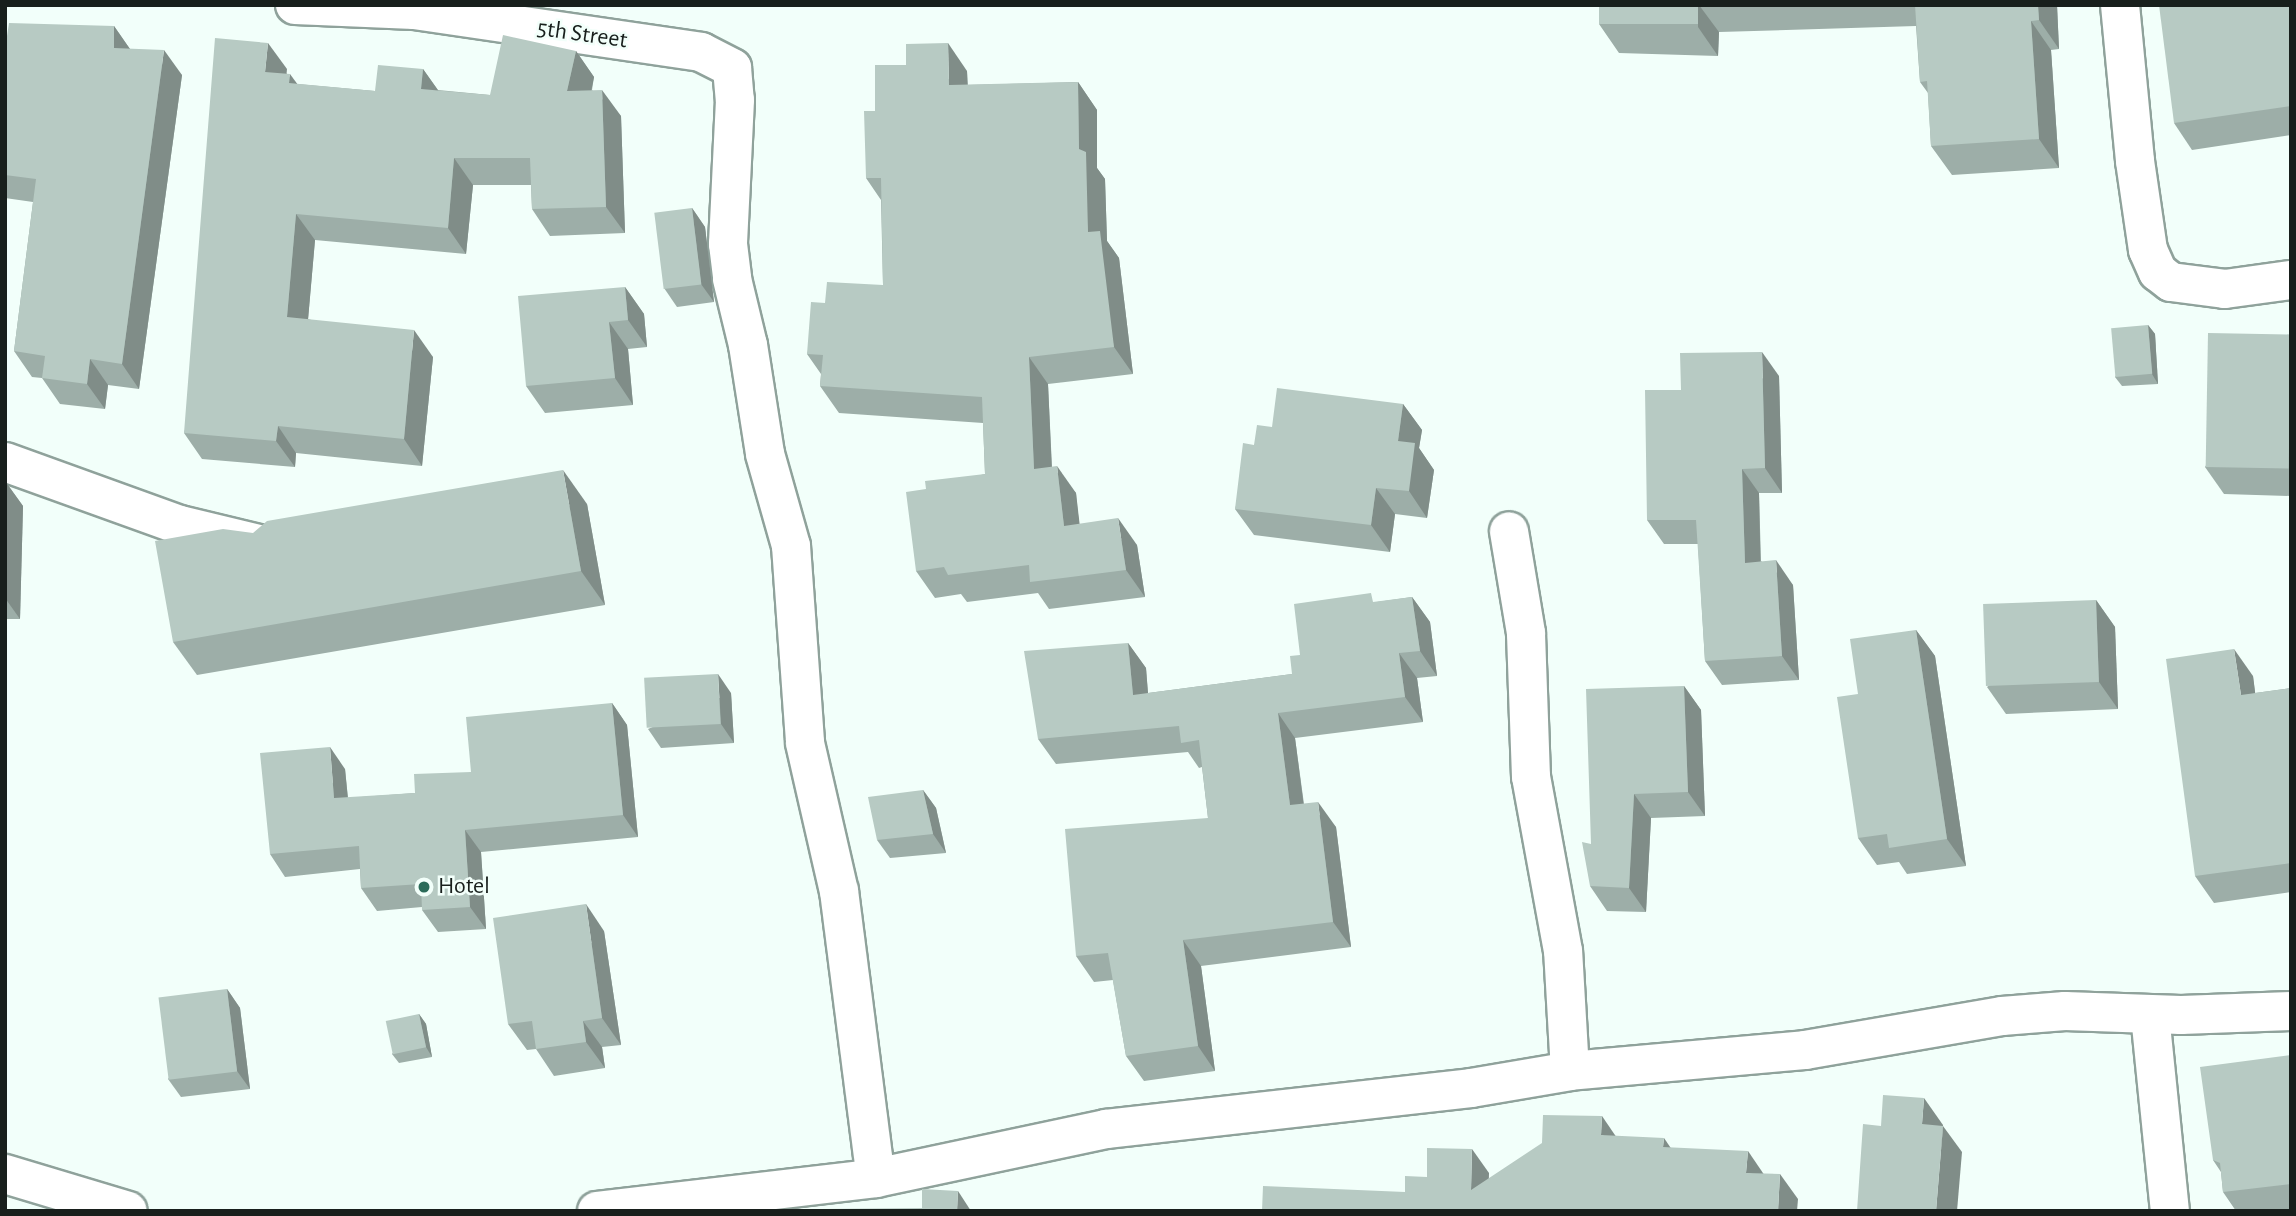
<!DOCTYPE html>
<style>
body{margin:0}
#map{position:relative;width:2296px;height:1216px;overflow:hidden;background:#f2fffa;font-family:"Alegreya Sans",sans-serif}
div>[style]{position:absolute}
.roads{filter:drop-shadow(2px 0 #8fa29b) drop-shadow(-2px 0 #8fa29b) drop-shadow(0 2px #8fa29b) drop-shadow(0 -2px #8fa29b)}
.minor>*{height:38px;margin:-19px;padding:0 19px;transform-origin:19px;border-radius:19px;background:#fff}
.wall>*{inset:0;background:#9daea8}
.shaded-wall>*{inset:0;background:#808d88}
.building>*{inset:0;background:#b7cac3;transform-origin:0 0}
.dots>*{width:19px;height:19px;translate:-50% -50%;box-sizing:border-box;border:4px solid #f2fffa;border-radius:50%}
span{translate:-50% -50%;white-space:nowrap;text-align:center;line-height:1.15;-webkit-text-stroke:5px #f2fffa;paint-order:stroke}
.street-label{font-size:24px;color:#181f1c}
.poi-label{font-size:24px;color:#181f1c}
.left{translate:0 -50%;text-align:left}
.frame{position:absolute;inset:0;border:7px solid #181f1c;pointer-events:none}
</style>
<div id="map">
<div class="roads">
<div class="minor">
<div style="left:295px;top:5px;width:119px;rotate:2.4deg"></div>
<div style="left:414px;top:10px;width:290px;rotate:8.3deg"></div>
<div style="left:701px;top:52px;width:35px;rotate:27deg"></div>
<div style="left:732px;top:68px;width:32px;rotate:85deg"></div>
<div style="left:735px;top:100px;width:144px;rotate:92.8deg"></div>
<div style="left:728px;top:244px;width:35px;rotate:83deg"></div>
<div style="left:732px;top:279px;width:68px;rotate:76.4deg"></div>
<div style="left:748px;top:345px;width:110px;rotate:81.1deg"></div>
<div style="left:765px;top:454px;width:96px;rotate:74.2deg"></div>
<div style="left:791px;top:546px;width:197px;rotate:85.9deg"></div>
<div style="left:805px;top:743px;width:152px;rotate:77.1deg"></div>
<div style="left:839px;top:891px;width:289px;rotate:82.7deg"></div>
<div style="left:2120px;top:5px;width:157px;rotate:84.5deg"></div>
<div style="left:2135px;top:161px;width:90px;rotate:81.7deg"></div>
<div style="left:2148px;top:250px;width:24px;rotate:66deg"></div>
<div style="left:2158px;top:272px;width:16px;rotate:38deg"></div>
<div style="left:2171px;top:282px;width:54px;rotate:7.4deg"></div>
<div style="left:2225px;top:289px;width:67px;rotate:-7.8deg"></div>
<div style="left:5px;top:462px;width:186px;rotate:19.8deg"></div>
<div style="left:180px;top:525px;width:81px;rotate:13.5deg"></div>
<div style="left:2150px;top:1015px;width:197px;rotate:84.2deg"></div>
<div style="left:1570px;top:1071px;width:236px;rotate:-5.1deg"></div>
<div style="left:1805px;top:1050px;width:200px;rotate:-9.8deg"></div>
<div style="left:2002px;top:1016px;width:63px;rotate:-4.5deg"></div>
<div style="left:2065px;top:1011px;width:116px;rotate:2deg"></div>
<div style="left:2181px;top:1015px;width:110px;rotate:-2.1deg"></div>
<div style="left:5px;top:1174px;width:128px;rotate:16.7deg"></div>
<div style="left:597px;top:1211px;width:281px;rotate:-6.7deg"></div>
<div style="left:876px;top:1178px;width:235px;rotate:-12deg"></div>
<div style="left:1106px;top:1129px;width:367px;rotate:-6.4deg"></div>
<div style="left:1471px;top:1088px;width:100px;rotate:-9.7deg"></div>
<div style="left:1570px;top:1071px;width:120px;rotate:-93.3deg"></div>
<div style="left:1563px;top:951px;width:177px;rotate:-100.4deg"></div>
<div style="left:1531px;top:777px;width:144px;rotate:-92deg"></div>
<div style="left:1526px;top:633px;width:103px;rotate:-99.5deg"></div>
</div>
</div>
<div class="wall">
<div style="clip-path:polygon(1599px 5px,2057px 5px,2059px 49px,2051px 50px,2059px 168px,1952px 175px,1931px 146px,1928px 93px,1920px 82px,1916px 26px,1719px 32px,1718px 56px,1619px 53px,1599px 24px)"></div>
<div style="clip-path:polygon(2291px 5px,2291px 135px,2192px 150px,2174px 123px)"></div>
<div style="clip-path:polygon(114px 26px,130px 49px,182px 75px,139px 389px,108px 385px,105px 409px,60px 404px,42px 378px,32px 377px,14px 351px,33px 202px,5px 198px,5px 49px)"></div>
<div style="clip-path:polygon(576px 51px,594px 77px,592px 90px,621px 116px,625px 233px,550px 236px,532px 209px,531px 185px,473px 185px,466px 254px,315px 240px,308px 319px,433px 357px,422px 466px,296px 453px,295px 467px,202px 459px,184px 433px,287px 69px,286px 73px,297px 84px,375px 91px,423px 69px,438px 90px,490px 95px)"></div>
<div style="clip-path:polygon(967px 71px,968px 85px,1078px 82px,1097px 110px,1097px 168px,1105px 179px,1107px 241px,1119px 258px,1133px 374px,1048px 384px,1052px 467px,1076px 493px,1079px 524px,1137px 545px,1145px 597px,1049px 609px,1038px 593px,967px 602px,961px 594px,935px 598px,916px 571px,926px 489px,985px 474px,983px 423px,839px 413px,820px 386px,821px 374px,807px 354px,825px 303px,883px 285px,881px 200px,866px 178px,875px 111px)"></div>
<div style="clip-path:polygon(692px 208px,705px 227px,714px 302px,677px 307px,664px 288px)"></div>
<div style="clip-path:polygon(625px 287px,644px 314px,647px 347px,628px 349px,633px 405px,545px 413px,526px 386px)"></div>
<div style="clip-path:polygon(2148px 325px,2155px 334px,2158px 384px,2122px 386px,2115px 377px)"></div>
<div style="clip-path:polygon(2291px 335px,2291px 496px,2224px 494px,2205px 467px)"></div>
<div style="clip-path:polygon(1779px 376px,1782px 493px,1759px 493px,1761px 561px,1793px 585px,1799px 680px,1722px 685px,1705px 661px,1698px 544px,1664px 544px,1647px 520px,1681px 390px)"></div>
<div style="clip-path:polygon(1403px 404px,1422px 430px,1419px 448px,1434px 470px,1427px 518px,1395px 514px,1390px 552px,1254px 535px,1235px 509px,1254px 445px,1272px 427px)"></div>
<div style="clip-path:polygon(5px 481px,23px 506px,20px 619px,5px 619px)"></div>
<div style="clip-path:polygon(587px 504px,605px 605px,197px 675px,173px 642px,253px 533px)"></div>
<div style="clip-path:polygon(1412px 597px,1430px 622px,1437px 676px,1417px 678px,1423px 722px,1295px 738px,1304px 804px,1336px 827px,1351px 947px,1201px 966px,1215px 1071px,1144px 1081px,1126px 1056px,1113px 980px,1094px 982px,1076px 956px,1208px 818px,1202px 767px,1199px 768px,1188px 752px,1056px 764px,1038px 739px,1128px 643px,1146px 668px,1148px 693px,1292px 674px,1300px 655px,1377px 602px)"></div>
<div style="clip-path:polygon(2096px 600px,2115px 627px,2118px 709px,2006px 714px,1987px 687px)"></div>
<div style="clip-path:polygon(1916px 630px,1935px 656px,1966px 866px,1907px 874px,1899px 862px,1877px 865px,1858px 838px,1858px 694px)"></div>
<div style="clip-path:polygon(2253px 676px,2255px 693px,2291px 688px,2291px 892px,2214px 903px,2195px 876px)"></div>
<div style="clip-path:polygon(1684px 686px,1701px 710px,1705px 816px,1651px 818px,1646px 912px,1607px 911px,1590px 886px,1591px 844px)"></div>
<div style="clip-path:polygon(731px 693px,734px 743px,661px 748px,648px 729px)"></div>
<div style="clip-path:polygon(612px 703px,627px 725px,638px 837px,481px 852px,486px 929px,438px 932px,422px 910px,422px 907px,377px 911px,361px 888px,360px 869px,285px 877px,270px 854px,345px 769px,348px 798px,415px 793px,471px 772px)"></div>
<div style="clip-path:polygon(923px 790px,936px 808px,946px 853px,890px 858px,877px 840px)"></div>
<div style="clip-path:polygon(604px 931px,621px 1045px,602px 1047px,605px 1068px,554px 1076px,536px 1049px,527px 1050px,508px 1024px)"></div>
<div style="clip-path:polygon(227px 989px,240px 1008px,250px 1089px,181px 1097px,168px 1079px)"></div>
<div style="clip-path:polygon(419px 1014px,426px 1024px,432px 1057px,399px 1063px,392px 1054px)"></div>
<div style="clip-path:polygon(2291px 1055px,2291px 1211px,2236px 1211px,2223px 1192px,2221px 1172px,2213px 1160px)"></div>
</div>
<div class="shaded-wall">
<div style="clip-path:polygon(1698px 5px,1699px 5px,1719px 32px,1718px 56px,1698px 27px)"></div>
<div style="clip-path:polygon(2038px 5px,2057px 5px,2059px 49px,2039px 20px)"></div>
<div style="clip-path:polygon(2031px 21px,2051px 50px,2059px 168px,2039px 139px)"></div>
<div style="clip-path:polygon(114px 26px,132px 52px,114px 48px)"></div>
<div style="clip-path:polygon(268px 43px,287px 69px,284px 98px,265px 72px)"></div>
<div style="clip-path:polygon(948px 43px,967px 71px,968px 113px,949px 85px)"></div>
<div style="clip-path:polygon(164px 50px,182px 75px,139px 389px,122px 364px)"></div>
<div style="clip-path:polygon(576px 51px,594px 77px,586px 117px,567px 91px)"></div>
<div style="clip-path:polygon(423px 69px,442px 96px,421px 89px)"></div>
<div style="clip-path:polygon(290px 74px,309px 100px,289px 83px)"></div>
<div style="clip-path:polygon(1078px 82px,1097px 110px,1097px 168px,1105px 179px,1107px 241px,1119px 258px,1133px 374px,1114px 347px,1088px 232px,1079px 149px)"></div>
<div style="clip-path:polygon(602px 90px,621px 116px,625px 233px,606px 207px)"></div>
<div style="clip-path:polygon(454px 158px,473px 185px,466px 254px,448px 228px)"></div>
<div style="clip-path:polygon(692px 208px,705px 227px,714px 302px,701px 284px)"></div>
<div style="clip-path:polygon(296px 214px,315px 240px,306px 343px,287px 317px)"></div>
<div style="clip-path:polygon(625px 287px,644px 314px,647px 347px,628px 320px)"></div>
<div style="clip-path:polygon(609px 322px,628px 349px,633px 405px,615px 378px)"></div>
<div style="clip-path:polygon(2148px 325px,2155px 334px,2158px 384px,2152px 374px)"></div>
<div style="clip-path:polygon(414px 330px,433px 357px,422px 466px,404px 439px)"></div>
<div style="clip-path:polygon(1762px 352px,1779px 376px,1782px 493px,1765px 468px)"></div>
<div style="clip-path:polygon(1029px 357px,1048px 384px,1053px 496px,1034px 469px)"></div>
<div style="clip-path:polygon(90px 359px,108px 385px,105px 409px,87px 384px)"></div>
<div style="clip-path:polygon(1403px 404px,1422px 430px,1419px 448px,1434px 470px,1427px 518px,1409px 491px,1398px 441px)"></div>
<div style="clip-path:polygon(278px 426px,296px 453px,295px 467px,276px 441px)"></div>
<div style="clip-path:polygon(1057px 466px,1076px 493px,1083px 553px,1064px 526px)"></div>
<div style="clip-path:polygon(1742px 469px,1759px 493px,1761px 587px,1745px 563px)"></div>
<div style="clip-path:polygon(563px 470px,587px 504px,605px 605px,581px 571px)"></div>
<div style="clip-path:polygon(5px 481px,23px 506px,20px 619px,5px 598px)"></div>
<div style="clip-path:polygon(1376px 488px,1395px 514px,1390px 552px,1371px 525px)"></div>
<div style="clip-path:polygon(1118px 518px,1137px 545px,1145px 597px,1126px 570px)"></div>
<div style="clip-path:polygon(1776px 560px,1793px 585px,1799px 680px,1782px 656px)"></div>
<div style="clip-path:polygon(1412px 597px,1430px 622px,1437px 676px,1420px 651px)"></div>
<div style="clip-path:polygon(2096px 600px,2115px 627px,2118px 709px,2099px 682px)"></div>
<div style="clip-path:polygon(1916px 630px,1935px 656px,1966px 866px,1947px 839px)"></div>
<div style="clip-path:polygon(1128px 643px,1146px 668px,1150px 720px,1133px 695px)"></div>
<div style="clip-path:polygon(2234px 649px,2253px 676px,2259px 722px,2241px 695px)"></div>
<div style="clip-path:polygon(1399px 653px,1417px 678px,1423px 722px,1405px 697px)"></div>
<div style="clip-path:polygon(718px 674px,731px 693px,734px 743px,721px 724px)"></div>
<div style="clip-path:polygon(1684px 686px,1701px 710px,1705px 816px,1688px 792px)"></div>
<div style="clip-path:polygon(612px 703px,627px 725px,638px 837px,623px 815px)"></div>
<div style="clip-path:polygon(1278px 713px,1295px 738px,1307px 831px,1290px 805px)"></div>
<div style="clip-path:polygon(330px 747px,345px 769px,350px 821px,334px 798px)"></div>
<div style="clip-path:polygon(923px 790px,936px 808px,946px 853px,933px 834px)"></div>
<div style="clip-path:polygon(1634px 794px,1651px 818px,1646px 912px,1629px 888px)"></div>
<div style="clip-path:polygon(1318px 802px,1336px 827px,1351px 947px,1333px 922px)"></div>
<div style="clip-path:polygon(465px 830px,481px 852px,486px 929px,470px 907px)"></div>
<div style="clip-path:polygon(586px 904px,604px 931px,621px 1045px,602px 1018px)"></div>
<div style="clip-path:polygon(1183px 940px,1201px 966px,1215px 1071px,1198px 1046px)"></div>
<div style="clip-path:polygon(227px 989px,240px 1008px,250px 1089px,237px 1071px)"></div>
<div style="clip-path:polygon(419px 1014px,426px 1024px,432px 1057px,426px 1047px)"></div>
<div style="clip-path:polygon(583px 1021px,602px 1047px,605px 1068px,586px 1042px)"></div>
<div style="clip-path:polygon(1924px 1098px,1943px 1125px,1941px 1151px,1922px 1124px)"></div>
<div style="clip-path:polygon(1602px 1116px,1619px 1141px,1601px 1135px)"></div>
<div style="clip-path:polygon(1943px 1126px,1962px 1152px,1957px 1211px,1936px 1211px)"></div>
<div style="clip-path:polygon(1664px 1138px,1681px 1163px,1663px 1147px)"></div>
<div style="clip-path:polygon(1472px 1149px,1489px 1173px,1488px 1211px,1471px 1190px)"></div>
<div style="clip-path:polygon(1748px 1151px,1765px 1176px,1746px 1173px)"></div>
<div style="clip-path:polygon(1780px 1174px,1798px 1199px,1797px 1211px,1778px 1211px)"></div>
<div style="clip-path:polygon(958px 1191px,971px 1211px,957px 1211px)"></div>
</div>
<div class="building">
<div style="left:1599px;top:5px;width:99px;height:19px"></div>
<div style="clip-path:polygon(1915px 5px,2038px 5px,2039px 20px,2031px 21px,2039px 139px,1931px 146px,1927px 81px,1920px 82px)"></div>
<div style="clip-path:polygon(2159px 5px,2291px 5px,2291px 106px,2174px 123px)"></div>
<div style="clip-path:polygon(9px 23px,114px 26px,114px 48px,164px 50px,122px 364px,90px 359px,87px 384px,42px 378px,45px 356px,14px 351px,36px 179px,5px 175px,5px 49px)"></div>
<div style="clip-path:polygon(503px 35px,576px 51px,567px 91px,602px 90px,606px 207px,532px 209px,530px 158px,454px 158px,448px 228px,296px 214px,287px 317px,414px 330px,404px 439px,278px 426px,276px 441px,184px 433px,215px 38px,268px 43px,265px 72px,290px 74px,289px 83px,375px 91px,378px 65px,423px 69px,421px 89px,490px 95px)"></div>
<div style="clip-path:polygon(948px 43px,949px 85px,1078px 82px,1079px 149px,1086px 152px,1088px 232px,1100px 231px,1114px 347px,1029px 357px,1034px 469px,1057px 466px,1064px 526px,1118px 518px,1126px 570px,1030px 582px,1029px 565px,948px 575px,944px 567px,916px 571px,906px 492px,926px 489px,925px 481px,985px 474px,982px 397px,820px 386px,823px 355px,807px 354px,811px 302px,825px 303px,827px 282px,883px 285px,881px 178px,866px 178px,864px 111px,875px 111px,875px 65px,906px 65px,906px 44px)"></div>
<div style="left:692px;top:208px;width:77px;height:38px;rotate:83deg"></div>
<div style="clip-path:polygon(625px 287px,628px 320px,609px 322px,615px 378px,526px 386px,518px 296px)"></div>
<div style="left:2148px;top:325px;width:49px;height:37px;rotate:85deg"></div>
<div style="left:2208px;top:333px;width:83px;height:134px;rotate:1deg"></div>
<div style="clip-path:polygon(1762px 352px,1765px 468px,1742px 469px,1745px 563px,1776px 560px,1782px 656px,1705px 661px,1696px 520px,1647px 520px,1645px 390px,1681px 390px,1680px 353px)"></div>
<div style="clip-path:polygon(1277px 388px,1403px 404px,1398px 441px,1415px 443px,1409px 491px,1376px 488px,1371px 525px,1235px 509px,1243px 443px,1254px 445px,1257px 425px,1272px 427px)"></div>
<div style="clip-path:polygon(563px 470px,581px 571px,173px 642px,155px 541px,223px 529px,253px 533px,267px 521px)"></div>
<div style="clip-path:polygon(1371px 593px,1373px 602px,1412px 597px,1420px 651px,1399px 653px,1405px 697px,1278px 713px,1290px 805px,1318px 802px,1333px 922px,1183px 940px,1198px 1046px,1126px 1056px,1108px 953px,1076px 956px,1065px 829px,1208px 818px,1199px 740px,1181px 743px,1179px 726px,1038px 739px,1024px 651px,1128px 643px,1133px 695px,1292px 674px,1290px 656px,1300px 655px,1294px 604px)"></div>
<div style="left:2096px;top:600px;width:82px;height:113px;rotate:88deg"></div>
<div style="clip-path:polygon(1916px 630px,1947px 839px,1889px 848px,1887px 834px,1858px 838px,1837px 697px,1858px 694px,1850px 639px)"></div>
<div style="clip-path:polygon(2234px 649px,2241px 695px,2291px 688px,2291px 863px,2195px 876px,2166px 659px)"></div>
<div style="left:718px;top:674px;width:50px;height:74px;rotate:87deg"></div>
<div style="clip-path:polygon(1684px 686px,1688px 792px,1634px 794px,1629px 888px,1590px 886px,1582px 842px,1591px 844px,1586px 689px)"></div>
<div style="clip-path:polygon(612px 703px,623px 815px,465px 830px,470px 907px,422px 910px,421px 884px,361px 888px,359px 846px,270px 854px,260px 753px,330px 747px,334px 798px,415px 793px,414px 774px,471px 772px,466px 717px)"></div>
<div style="clip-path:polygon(923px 790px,933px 834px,877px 840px,868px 797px)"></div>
<div style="clip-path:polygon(586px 904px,602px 1018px,583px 1021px,586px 1042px,536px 1049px,532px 1021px,508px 1024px,493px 918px)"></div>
<div style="left:227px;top:989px;width:83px;height:69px;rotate:83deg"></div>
<div style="left:419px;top:1014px;width:34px;height:34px;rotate:78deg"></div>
<div style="clip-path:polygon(2291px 1055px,2291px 1184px,2223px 1192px,2220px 1163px,2213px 1160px,2200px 1067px)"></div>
<div style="clip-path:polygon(1883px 1095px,1924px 1098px,1922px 1124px,1943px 1126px,1936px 1211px,1857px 1211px,1863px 1124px,1881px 1126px)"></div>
<div style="clip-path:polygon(1543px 1115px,1602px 1116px,1601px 1135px,1664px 1138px,1663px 1147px,1748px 1151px,1746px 1173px,1780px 1174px,1778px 1211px,1262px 1211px,1263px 1186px,1405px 1192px,1405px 1176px,1427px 1177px,1427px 1148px,1472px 1149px,1471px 1190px,1542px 1143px)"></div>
<div style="clip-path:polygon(922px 1189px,958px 1191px,957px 1211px,810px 1211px,820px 1209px,922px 1208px)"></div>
</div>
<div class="dots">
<div style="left:424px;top:887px;background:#2b6b59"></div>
</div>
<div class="street-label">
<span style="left:582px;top:35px;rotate:8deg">5th Street</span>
</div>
<div class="poi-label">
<span class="left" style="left:438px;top:887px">Hotel</span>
</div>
<div class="frame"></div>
</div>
